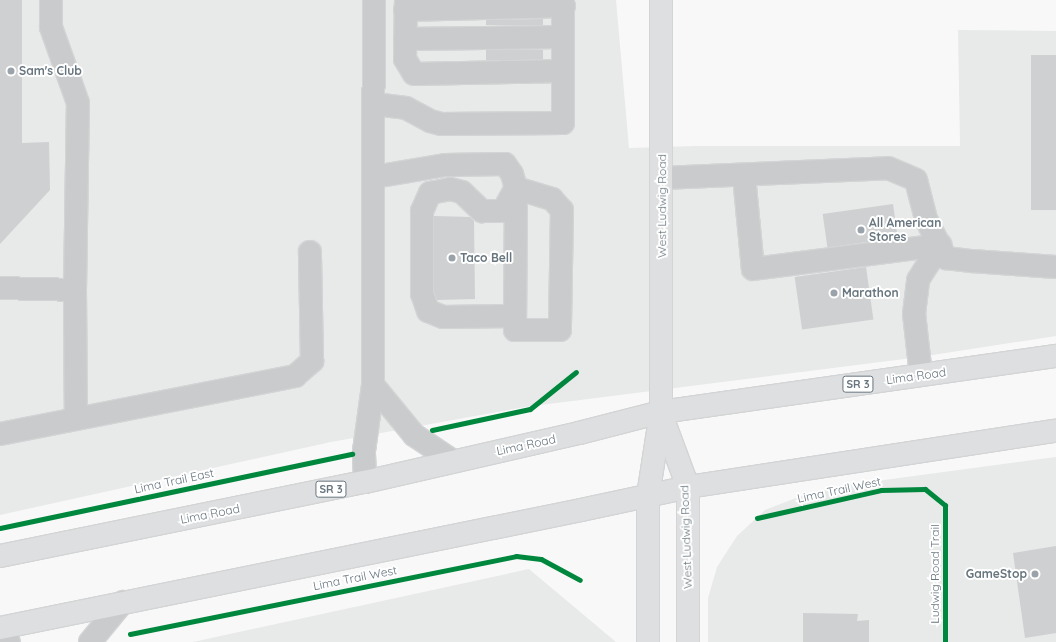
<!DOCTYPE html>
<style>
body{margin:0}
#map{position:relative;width:1056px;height:642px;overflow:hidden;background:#f8f8f8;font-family:Quicksand,sans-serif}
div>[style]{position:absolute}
.built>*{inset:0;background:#e8e9e9}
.building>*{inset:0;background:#ced0d1;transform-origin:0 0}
.roads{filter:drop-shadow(1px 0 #d3d4d5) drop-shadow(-1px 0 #d3d4d5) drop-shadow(0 1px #d3d4d5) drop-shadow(0 -1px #d3d4d5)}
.minor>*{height:22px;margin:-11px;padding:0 11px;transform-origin:11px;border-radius:11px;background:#c9cbcc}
.major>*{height:22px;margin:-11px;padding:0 11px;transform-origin:11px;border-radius:11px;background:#dedfe0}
.highway>*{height:22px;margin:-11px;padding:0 11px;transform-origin:11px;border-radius:11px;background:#dedfe0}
.cycleway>*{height:5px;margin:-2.5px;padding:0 2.5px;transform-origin:2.5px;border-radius:2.5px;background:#00873e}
.dots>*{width:11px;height:11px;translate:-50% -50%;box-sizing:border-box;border:2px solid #fff;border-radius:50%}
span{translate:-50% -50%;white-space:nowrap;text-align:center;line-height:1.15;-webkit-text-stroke:4px #fff;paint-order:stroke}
.shield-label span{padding:1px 3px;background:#fff;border:1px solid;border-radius:3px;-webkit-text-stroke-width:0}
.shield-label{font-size:11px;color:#67757e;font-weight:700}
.poi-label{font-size:12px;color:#67757e;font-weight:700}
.left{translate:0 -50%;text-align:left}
.right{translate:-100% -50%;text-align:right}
.street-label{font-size:12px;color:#67757e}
</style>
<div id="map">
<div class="built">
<div style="clip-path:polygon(0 0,616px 0,629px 148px,696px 146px,960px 146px,958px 30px,1056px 31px,1056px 336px,920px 357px,525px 407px,331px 442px,0 515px)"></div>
<div style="clip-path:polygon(1056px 457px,1056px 642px,708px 642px,708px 598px,717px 567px,737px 536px,765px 510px,801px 496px,847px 485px)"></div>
<div style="clip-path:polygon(529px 569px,616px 642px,193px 642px)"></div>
</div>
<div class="building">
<div style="clip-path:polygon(0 0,22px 0,22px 143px,49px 142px,50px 190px,0 244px)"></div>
<div style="clip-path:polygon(543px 19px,543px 25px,486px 25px,486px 20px)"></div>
<div style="left:486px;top:50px;width:57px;height:10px"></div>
<div style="left:1031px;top:55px;width:25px;height:155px"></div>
<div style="left:893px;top:204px;width:34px;height:71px;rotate:82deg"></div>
<div style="clip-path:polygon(434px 216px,470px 217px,474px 221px,475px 299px,437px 300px,434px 292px)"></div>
<div style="left:866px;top:267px;width:53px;height:72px;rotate:82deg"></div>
<div style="clip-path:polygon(1056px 546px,1056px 633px,1025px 638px,1013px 553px)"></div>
<div style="clip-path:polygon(803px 613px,858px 614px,857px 621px,869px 620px,869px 642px,803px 642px)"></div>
</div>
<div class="roads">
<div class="minor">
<div style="left:406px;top:0;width:59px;rotate:91deg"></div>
<div style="left:405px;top:59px;width:17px;rotate:59deg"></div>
<div style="left:414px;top:74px;width:149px;rotate:-1.2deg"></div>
<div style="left:405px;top:10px;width:159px;rotate:-1.4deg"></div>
<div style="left:405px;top:39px;width:158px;rotate:-0.7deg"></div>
<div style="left:374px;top:104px;width:32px;rotate:7deg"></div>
<div style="left:406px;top:108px;width:27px;rotate:28deg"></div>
<div style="left:430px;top:121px;width:11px;rotate:15deg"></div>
<div style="left:441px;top:124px;width:122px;rotate:-0.5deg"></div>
<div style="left:563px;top:123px;width:123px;rotate:-90deg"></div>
<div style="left:744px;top:176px;width:93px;rotate:84.5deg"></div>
<div style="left:753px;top:269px;width:189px;rotate:-7.3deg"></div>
<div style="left:374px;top:177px;width:72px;rotate:-9.6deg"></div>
<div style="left:445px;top:165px;width:60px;rotate:-1deg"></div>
<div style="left:505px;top:164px;width:12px;rotate:55deg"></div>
<div style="left:512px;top:174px;width:15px;rotate:74deg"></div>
<div style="left:516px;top:188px;width:38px;rotate:17deg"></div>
<div style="left:552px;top:199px;width:15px;rotate:48deg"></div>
<div style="left:562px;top:210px;width:120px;rotate:91deg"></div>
<div style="left:560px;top:330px;width:45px;rotate:180deg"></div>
<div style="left:515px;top:330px;width:142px;rotate:-89.6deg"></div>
<div style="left:662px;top:178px;width:226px;rotate:-2.5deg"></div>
<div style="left:888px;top:168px;width:30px;rotate:23deg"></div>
<div style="left:916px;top:180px;width:40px;rotate:75.6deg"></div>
<div style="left:926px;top:219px;width:44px;rotate:62.9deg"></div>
<div style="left:946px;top:258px;width:26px;rotate:7deg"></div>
<div style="left:972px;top:261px;width:84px;rotate:4.1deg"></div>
<div style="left:0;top:288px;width:75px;rotate:1.5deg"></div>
<div style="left:75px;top:290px;width:187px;rotate:-89.1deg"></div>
<div style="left:78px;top:103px;width:81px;rotate:-109.6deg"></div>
<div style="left:51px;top:27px;width:27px;rotate:-90deg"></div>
<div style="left:75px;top:290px;width:129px;rotate:89.6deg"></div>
<div style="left:514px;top:316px;width:71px;rotate:179.2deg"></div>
<div style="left:443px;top:317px;width:16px;rotate:-158deg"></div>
<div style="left:428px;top:311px;width:18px;rotate:-109deg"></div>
<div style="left:422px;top:294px;width:83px;rotate:-90deg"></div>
<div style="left:422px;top:211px;width:20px;rotate:-66deg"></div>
<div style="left:430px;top:193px;width:20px;rotate:-11deg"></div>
<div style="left:450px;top:189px;width:12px;rotate:14deg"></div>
<div style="left:462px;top:192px;width:28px;rotate:44deg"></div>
<div style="left:482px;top:211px;width:21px"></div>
<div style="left:503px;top:211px;width:26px;rotate:-61deg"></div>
<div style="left:921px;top:375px;width:61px;rotate:-96.5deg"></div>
<div style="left:914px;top:314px;width:34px;rotate:-83deg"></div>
<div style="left:918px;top:280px;width:41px;rotate:-57.8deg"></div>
<div style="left:373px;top:385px;width:65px;rotate:50.6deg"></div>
<div style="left:414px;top:435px;width:47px;rotate:33.7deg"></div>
<div style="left:0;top:434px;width:301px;rotate:-11.1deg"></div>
<div style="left:295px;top:376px;width:23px;rotate:-41deg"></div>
<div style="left:312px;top:361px;width:109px;rotate:-91.1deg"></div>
<div style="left:365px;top:482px;width:31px;rotate:-92deg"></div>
<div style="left:364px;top:451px;width:67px;rotate:-82.2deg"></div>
<div style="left:373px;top:385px;width:385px;rotate:-89.9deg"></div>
<div style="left:0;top:635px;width:11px;rotate:38deg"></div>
<div style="left:90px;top:642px;width:52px;rotate:-50.5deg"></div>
</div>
<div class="major">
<div style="left:661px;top:414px;width:78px;rotate:69.7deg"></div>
<div style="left:688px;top:487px;width:155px;rotate:90deg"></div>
<div style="left:648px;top:642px;width:146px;rotate:-90deg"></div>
<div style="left:648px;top:496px;width:85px;rotate:-81.2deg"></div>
<div style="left:661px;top:412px;width:412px;rotate:-90deg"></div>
</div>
<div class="highway">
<div style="left:0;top:556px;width:372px;rotate:-11.5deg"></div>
<div style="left:365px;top:482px;width:220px;rotate:-12.9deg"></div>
<div style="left:579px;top:433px;width:85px;rotate:-14.4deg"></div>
<div style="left:661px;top:412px;width:399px;rotate:-8.1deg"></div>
<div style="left:0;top:628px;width:593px;rotate:-11.48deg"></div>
<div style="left:581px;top:510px;width:109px;rotate:-12.1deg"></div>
<div style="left:688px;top:487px;width:372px;rotate:-8.7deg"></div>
</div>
</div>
<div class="cycleway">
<div style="left:432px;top:430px;width:100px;rotate:-12.1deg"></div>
<div style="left:530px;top:409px;width:59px;rotate:-38.8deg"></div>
<div style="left:757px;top:518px;width:127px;rotate:-12.7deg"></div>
<div style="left:881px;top:490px;width:44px;rotate:-1.3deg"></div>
<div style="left:925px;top:489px;width:26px;rotate:39deg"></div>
<div style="left:945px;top:505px;width:137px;rotate:90deg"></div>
<div style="left:0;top:528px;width:360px;rotate:-11.9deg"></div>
<div style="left:130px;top:634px;width:394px;rotate:-11.4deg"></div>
<div style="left:516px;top:556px;width:25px;rotate:7deg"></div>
<div style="left:541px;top:559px;width:44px;rotate:28.3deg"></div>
</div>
<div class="dots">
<div style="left:11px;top:71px;background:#9aa3a9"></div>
<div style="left:861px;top:230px;background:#9aa3a9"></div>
<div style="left:452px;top:258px;background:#9aa3a9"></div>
<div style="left:834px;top:293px;background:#9aa3a9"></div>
<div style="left:1035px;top:574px;background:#9aa3a9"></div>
</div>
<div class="shield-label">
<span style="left:858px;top:384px">SR 3</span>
<span style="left:331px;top:489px">SR 3</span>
</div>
<div class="poi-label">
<span class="left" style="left:19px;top:71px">Sam's Club</span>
<span class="left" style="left:869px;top:230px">All American<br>Stores</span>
<span class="left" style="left:460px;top:258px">Taco Bell</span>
<span class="left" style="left:842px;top:293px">Marathon</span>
<span class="right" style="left:1027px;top:574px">GameStop</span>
</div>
<div class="street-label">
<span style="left:662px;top:206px;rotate:-90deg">West Ludwig Road</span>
<span style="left:916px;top:376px;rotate:-8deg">Lima Road</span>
<span style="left:526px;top:445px;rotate:-12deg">Lima Road</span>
<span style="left:174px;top:481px;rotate:-12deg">Lima Trail East</span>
<span style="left:839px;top:490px;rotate:-12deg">Lima Trail West</span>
<span style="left:210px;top:514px;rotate:-11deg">Lima Road</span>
<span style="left:686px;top:537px;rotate:-92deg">West Ludwig Road</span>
<span style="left:935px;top:574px;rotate:-90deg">Ludwig Road Trail</span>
<span style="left:355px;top:578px;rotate:-11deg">Lima Trail West</span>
</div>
</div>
